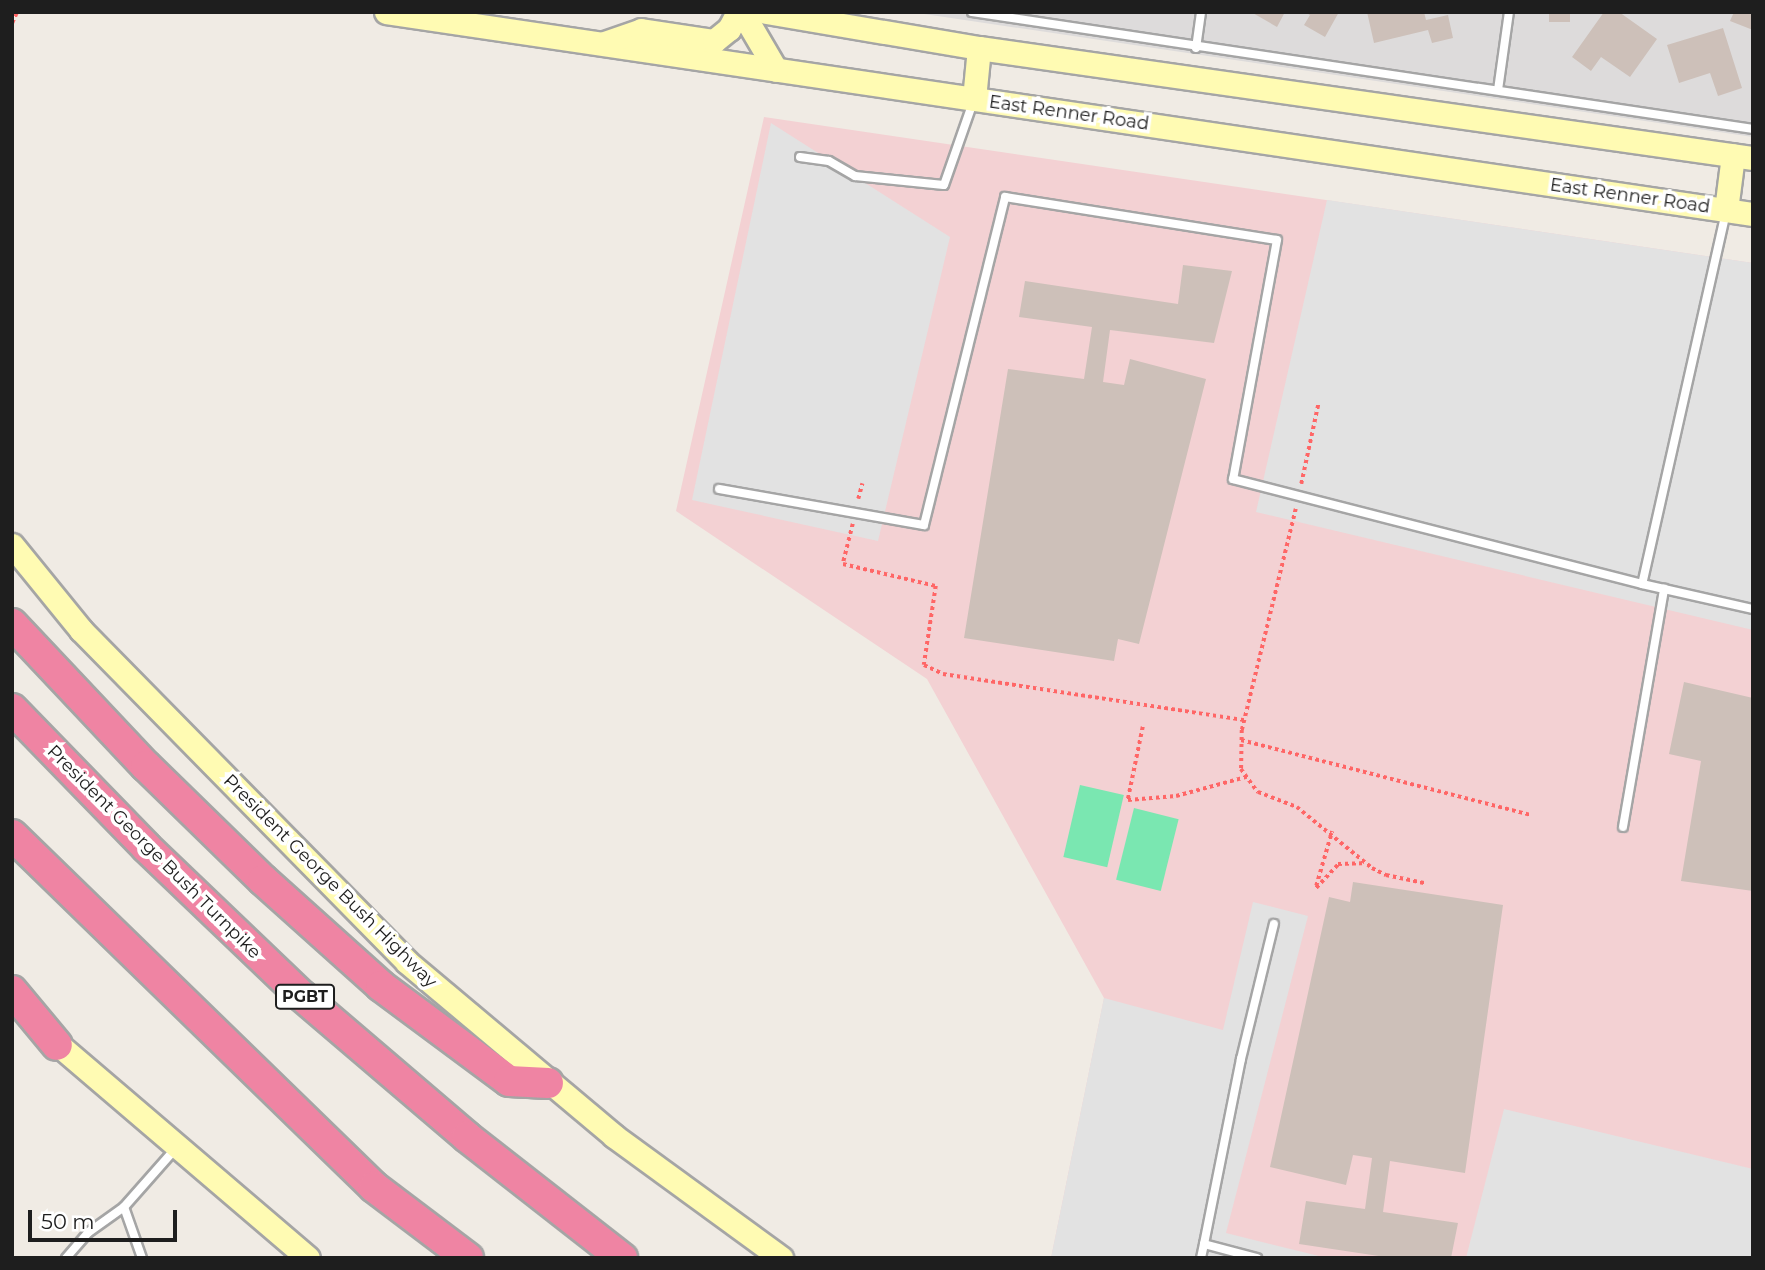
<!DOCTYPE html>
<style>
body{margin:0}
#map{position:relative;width:1765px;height:1270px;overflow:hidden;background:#f0ebe4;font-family:Montserrat,sans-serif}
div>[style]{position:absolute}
.residential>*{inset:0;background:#dddbdb}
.commercial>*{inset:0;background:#f3d1d3}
.pitch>*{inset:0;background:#7ae7b1;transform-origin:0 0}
.parking>*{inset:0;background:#e2e2e2}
.building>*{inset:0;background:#cdc0b9;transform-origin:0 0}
.path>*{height:3.5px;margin-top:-1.75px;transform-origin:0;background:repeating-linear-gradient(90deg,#f66 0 3.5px,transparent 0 7px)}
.roads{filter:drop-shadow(2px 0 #a5a5a5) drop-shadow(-2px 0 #a5a5a5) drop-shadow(0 2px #a5a5a5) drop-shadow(0 -2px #a5a5a5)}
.service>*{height:8px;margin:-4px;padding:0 4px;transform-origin:4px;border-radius:4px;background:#fff}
.secondary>*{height:23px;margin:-11.5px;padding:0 11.5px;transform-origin:11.5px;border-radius:11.5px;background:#fffbb3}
.motorway>*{height:30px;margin:-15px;padding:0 15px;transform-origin:15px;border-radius:15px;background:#ef84a3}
span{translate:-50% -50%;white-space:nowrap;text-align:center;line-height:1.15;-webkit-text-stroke:7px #fff;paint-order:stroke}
.shield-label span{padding:2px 5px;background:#fff;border:2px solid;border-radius:5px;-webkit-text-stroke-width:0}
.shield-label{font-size:16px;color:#1e1e1e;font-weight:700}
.street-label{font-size:18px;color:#1e1e1e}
.frame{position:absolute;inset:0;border:14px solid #1e1e1e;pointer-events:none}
.scale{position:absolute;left:28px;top:1210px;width:149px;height:32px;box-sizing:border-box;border:4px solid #1e1e1e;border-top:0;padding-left:9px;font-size:21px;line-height:24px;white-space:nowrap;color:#1e1e1e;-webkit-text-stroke:5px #fff;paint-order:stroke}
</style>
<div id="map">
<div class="residential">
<div style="clip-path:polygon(911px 12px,1753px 12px,1753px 137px)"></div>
</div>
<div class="commercial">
<div style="clip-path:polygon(764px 117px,1753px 263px,1753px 1258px,1051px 1258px,1104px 998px,927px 679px,676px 511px)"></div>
</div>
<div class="pitch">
<div style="left:1080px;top:785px;width:45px;height:74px;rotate:13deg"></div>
<div style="left:1134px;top:808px;width:46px;height:74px;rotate:14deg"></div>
</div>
<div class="parking">
<div style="clip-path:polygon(771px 123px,950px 237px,878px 541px,692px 500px)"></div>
<div style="clip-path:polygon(1327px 200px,1753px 263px,1753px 630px,1256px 512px)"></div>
<div style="clip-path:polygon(1253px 902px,1308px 916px,1226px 1233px,1327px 1258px,1051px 1258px,1104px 998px,1223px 1030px)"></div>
<div style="clip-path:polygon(1504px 1109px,1753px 1169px,1753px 1258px,1466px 1258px)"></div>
</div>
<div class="building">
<div style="clip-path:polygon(1251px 12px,1285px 12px,1277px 27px)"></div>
<div style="clip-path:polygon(1305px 12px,1339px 12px,1325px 37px,1304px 25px,1310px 15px)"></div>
<div style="clip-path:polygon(1367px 12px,1424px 12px,1426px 20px,1448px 15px,1453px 38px,1432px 43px,1428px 30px,1374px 43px)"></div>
<div style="left:1549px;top:12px;width:21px;height:10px"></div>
<div style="clip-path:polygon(1604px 12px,1619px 12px,1657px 39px,1630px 77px,1601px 57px,1591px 71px,1572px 57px)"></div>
<div style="clip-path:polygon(1734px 12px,1753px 12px,1753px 30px,1730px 21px)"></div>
<div style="clip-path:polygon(1723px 28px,1742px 88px,1718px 96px,1710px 73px,1679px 83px,1667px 45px)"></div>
<div style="clip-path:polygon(1183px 265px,1232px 271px,1214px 343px,1110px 330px,1103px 382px,1124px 385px,1130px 359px,1206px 379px,1139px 644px,1118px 639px,1114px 661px,964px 638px,1008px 369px,1084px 379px,1092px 327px,1019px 317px,1025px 281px,1178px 304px)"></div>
<div style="clip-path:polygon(1684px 682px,1753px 698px,1753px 891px,1681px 881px,1701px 761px,1669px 754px)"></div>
<div style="clip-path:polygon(1353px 882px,1503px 905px,1465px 1173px,1390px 1161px,1383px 1212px,1458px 1223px,1451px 1258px,1392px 1258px,1299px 1244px,1306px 1201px,1365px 1209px,1372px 1158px,1353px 1155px,1346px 1185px,1270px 1167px,1329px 897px,1350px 902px)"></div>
</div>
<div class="path">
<div style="left:12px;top:23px;width:12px;rotate:-66deg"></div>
<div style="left:1301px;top:484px;width:81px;rotate:-77.9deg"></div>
<div style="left:858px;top:499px;width:16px;rotate:-75deg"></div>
<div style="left:1296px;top:509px;width:228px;rotate:103.7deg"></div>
<div style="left:1242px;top:730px;width:39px;rotate:91deg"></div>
<div style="left:1241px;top:769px;width:29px;rotate:54deg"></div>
<div style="left:1258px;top:792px;width:42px;rotate:21deg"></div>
<div style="left:1297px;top:807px;width:97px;rotate:39.1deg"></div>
<div style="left:1372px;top:868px;width:16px;rotate:27deg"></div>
<div style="left:1386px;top:875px;width:40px;rotate:12deg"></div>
<div style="left:853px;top:524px;width:41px;rotate:104deg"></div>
<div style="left:843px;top:564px;width:96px;rotate:13.3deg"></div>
<div style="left:936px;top:586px;width:80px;rotate:98.6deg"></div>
<div style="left:924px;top:665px;width:21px;rotate:25deg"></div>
<div style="left:943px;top:674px;width:305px;rotate:8.7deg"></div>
<div style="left:1143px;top:727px;width:75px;rotate:101.6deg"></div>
<div style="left:1128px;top:800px;width:48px;rotate:-4.8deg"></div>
<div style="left:1176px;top:796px;width:73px;rotate:-15.2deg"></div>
<div style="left:1241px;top:740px;width:300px;rotate:14.5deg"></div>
<div style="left:1316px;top:886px;width:57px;rotate:-73.8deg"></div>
<div style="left:1316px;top:888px;width:33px;rotate:-47deg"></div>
<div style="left:1338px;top:864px;width:24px;rotate:-2deg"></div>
</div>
<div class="roads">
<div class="service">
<div style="left:972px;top:12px;width:790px;rotate:8.52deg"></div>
<div style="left:1196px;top:48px;width:36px;rotate:-82deg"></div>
<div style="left:1498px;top:90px;width:79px;rotate:-82deg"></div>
<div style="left:800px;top:157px;width:29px;rotate:8deg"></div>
<div style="left:829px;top:161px;width:30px;rotate:30deg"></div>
<div style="left:855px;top:176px;width:89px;rotate:5.8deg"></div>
<div style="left:944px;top:185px;width:88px;rotate:-70.7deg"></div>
<div style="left:1726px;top:212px;width:381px;rotate:102.7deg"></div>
<div style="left:1642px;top:584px;width:114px;rotate:12.7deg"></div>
<div style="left:719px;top:489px;width:208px;rotate:10deg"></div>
<div style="left:924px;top:525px;width:338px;rotate:-76.1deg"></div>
<div style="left:1005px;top:197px;width:275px;rotate:9deg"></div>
<div style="left:1277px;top:240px;width:243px;rotate:100.4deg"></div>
<div style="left:1233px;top:479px;width:422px;rotate:14.4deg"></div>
<div style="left:1623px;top:827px;width:242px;rotate:-80.2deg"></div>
<div style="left:1204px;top:1244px;width:189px;rotate:-78.7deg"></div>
<div style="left:1241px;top:1059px;width:139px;rotate:-76.3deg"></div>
<div style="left:66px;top:1258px;width:35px;rotate:-49deg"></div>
<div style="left:89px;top:1232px;width:43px;rotate:-35.5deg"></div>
<div style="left:142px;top:1258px;width:54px;rotate:-109.4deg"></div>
<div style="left:124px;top:1207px;width:79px;rotate:-48.6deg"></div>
<div style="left:1201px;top:1258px;width:14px;rotate:-78deg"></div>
<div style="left:1204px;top:1244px;width:55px;rotate:14.8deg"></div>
</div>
<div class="secondary">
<div style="left:386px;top:12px;width:1382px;rotate:8.41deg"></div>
<div style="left:742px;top:12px;width:67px;rotate:59.6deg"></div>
<div style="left:766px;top:12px;width:216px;rotate:9.6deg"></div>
<div style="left:979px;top:48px;width:782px;rotate:8.09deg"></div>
<div style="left:604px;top:43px;width:39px;rotate:-19deg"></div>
<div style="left:641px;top:30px;width:74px;rotate:8.6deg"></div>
<div style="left:714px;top:41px;width:19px;rotate:-39deg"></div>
<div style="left:729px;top:29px;width:19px;rotate:-62deg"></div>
<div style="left:974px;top:99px;width:51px;rotate:-84.4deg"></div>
<div style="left:1726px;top:210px;width:55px;rotate:-82.7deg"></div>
<div style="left:12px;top:545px;width:109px;rotate:50.9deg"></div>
<div style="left:81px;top:630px;width:465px;rotate:45.5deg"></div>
<div style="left:407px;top:962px;width:270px;rotate:40deg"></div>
<div style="left:614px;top:1136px;width:207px;rotate:36.1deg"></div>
<div style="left:47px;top:1035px;width:343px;rotate:40.5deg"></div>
</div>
<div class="motorway">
<div style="left:12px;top:624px;width:195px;rotate:46.7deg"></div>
<div style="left:146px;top:766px;width:163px;rotate:44.3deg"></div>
<div style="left:263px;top:880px;width:159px;rotate:41.9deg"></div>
<div style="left:381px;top:986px;width:159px;rotate:36.6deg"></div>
<div style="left:509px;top:1081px;width:39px;rotate:3deg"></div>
<div style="left:12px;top:709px;width:192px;rotate:45.8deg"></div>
<div style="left:146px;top:847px;width:216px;rotate:43.7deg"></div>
<div style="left:302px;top:996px;width:217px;rotate:40.5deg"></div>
<div style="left:467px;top:1137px;width:197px;rotate:38deg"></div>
<div style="left:12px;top:835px;width:505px;rotate:44.2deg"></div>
<div style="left:374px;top:1187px;width:118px;rotate:37.1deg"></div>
<div style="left:12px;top:991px;width:70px;rotate:50.2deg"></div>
</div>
</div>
<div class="shield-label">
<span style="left:305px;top:997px">PGBT</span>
</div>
<div class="street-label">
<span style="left:1069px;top:113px;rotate:8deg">East Renner Road</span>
<span style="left:1630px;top:196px;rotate:8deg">East Renner Road</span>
<span style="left:154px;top:852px;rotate:45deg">President George Bush Turnpike</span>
<span style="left:330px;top:881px;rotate:45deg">President George Bush Highway</span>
</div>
<div class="frame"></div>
<div class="scale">50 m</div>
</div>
